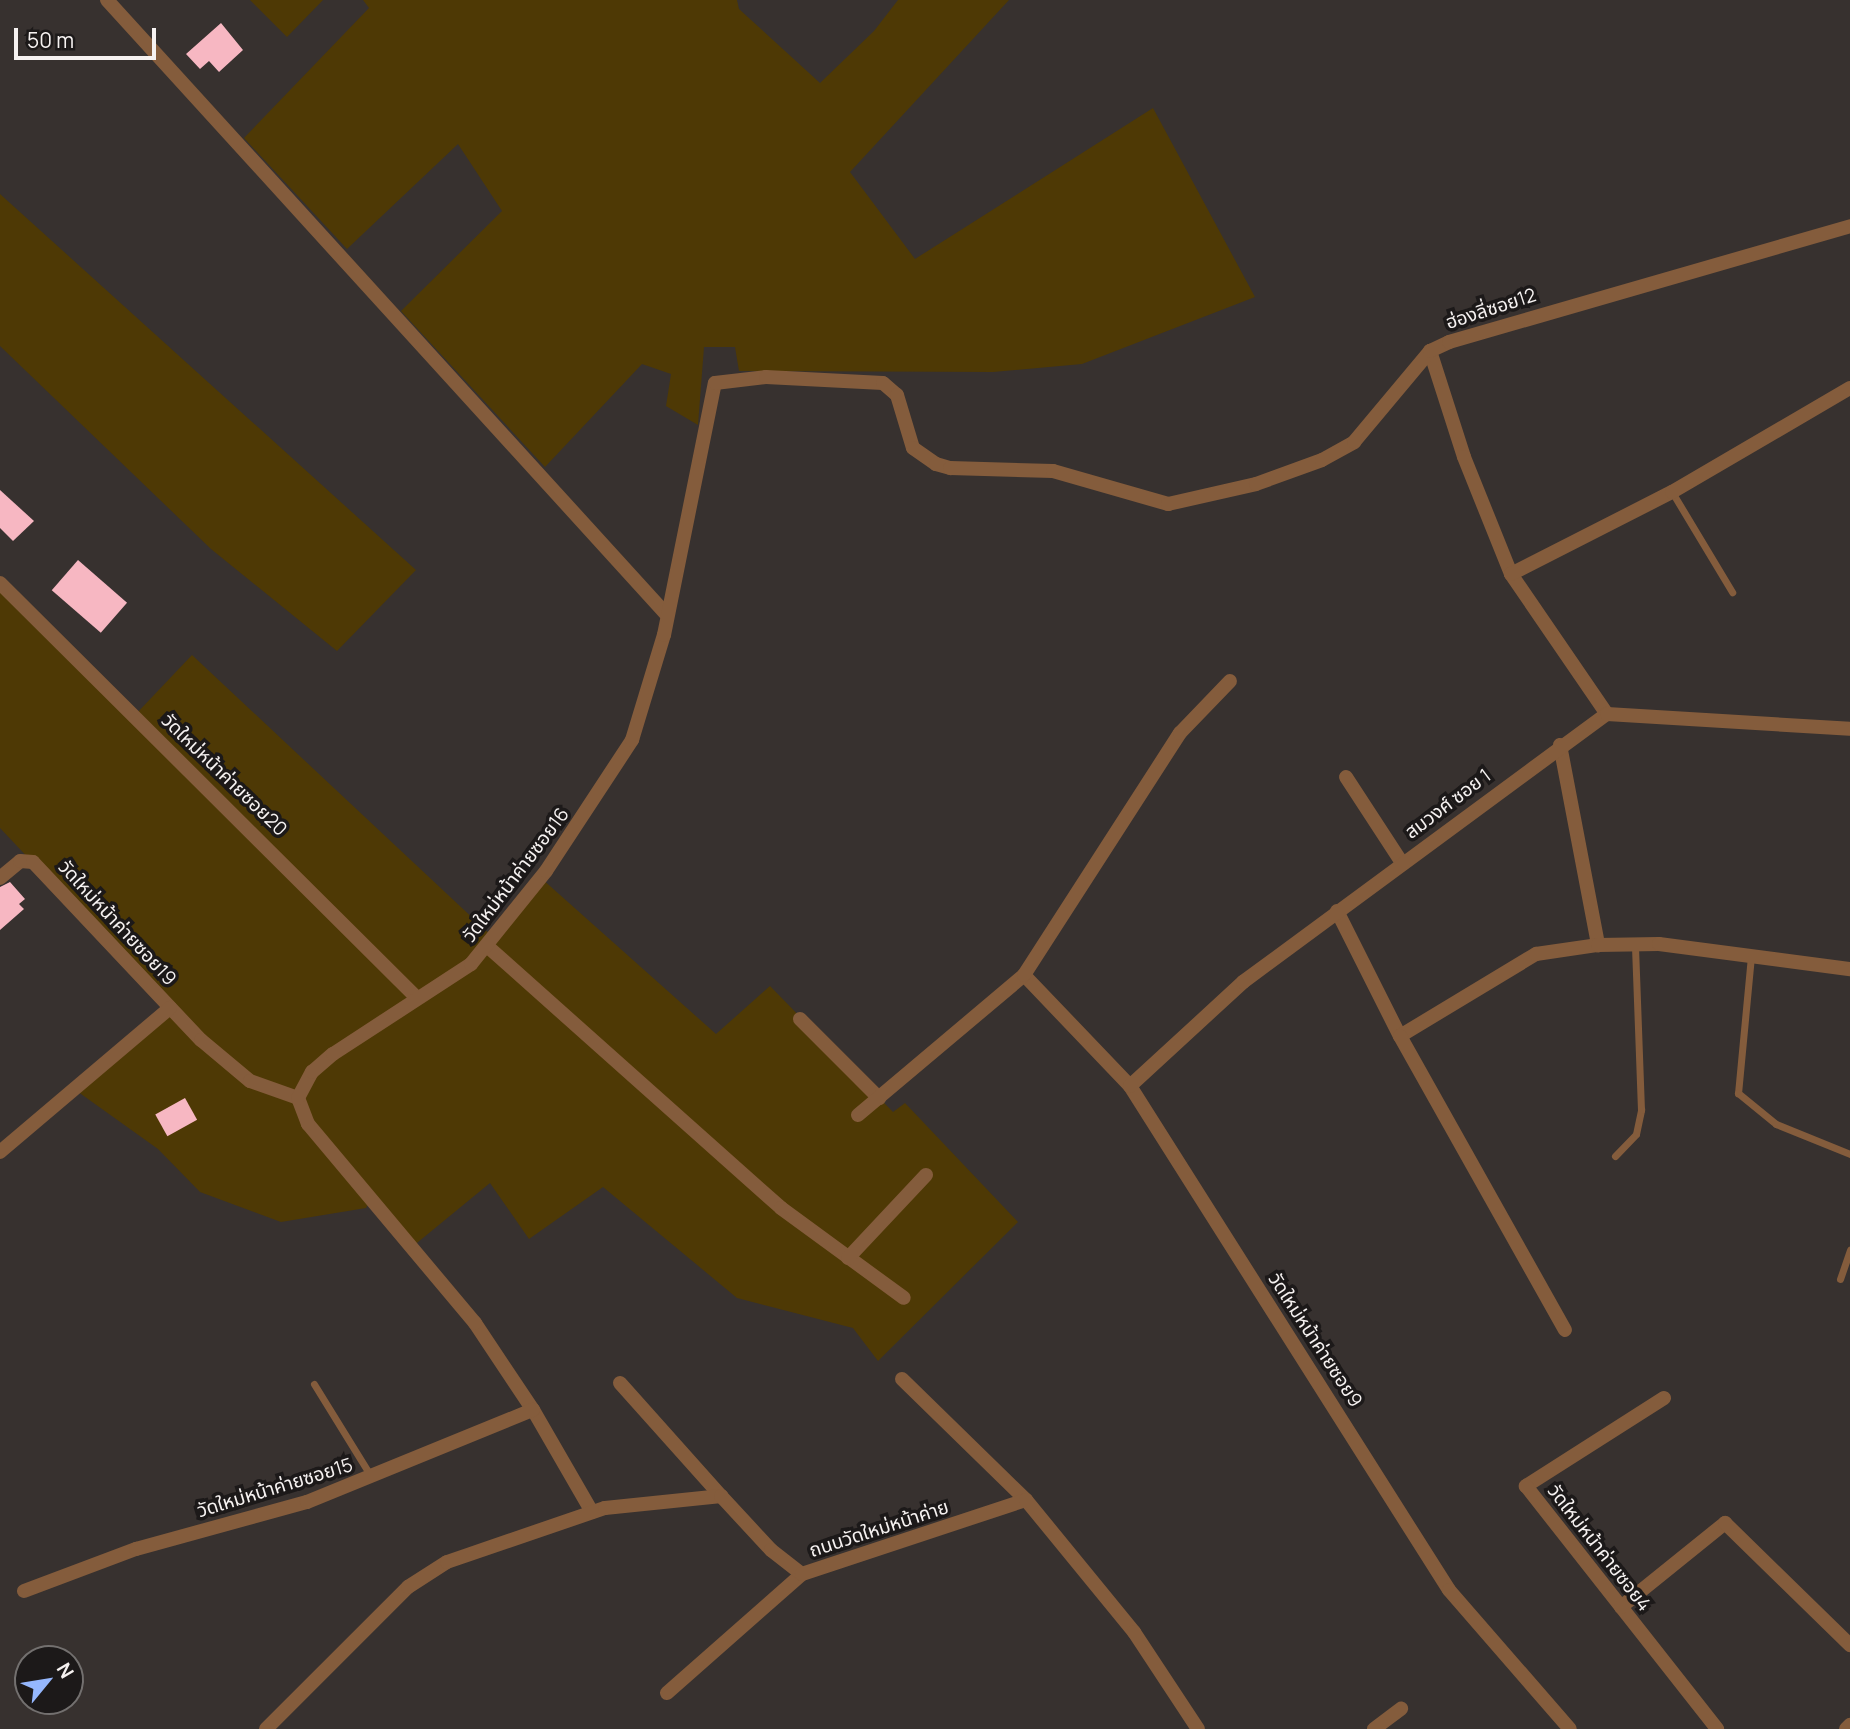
<!DOCTYPE html>
<meta charset="utf-8">
<style>
body{margin:0}
#map{position:relative;width:1850px;height:1729px;overflow:hidden;background:#37312f;font-family:Manrope,"Noto Sans Thai",sans-serif}
div>[style]{position:absolute}
.green>*{inset:0;background:#4e3905}
.building>*{inset:0;background:#f7b7c2;transform-origin:0 0}
.lane>*{height:7px;margin:-3.5px;padding:0 3.5px;transform-origin:3.5px;border-radius:3.5px;background:#845c3c}
.street>*{height:14px;margin:-7px;padding:0 7px;transform-origin:7px;border-radius:7px;background:#845c3c}
span{translate:-50% -50%;white-space:nowrap;text-align:center;line-height:1.15;-webkit-text-stroke:7px #1c1919;paint-order:stroke}
.street-label{font-size:19px;color:#f6f2f1}
.north{position:absolute;left:14px;top:1645px;width:70px;height:70px;box-sizing:border-box;background:#1c1919;border:2px solid #73706f;border-radius:50%;rotate:60deg;font-size:19px;font-weight:700;line-height:28px;text-align:center;color:#f6f2f1}
.north::after{content:'';display:block;margin:auto;width:24px;height:32px;background:#95b7fd;clip-path:polygon(50% 0,100% 100%,50% 72%,0 100%)}
.scale{position:absolute;left:14px;top:28px;width:142px;height:32px;box-sizing:border-box;border:4px solid #f6f2f1;border-top:0;padding-left:9px;font-size:21px;line-height:24px;white-space:nowrap;color:#f6f2f1;-webkit-text-stroke:5px #1c1919;paint-order:stroke}
</style>
<div id="map">
<div class="green">
<div style="clip-path:polygon(250px 0,323px 0,287px 37px)"></div>
<div style="clip-path:polygon(363px 0,737px 0,739px 9px,820px 83px,874px 31px,898px 0,1009px 0,850px 172px,915px 259px,1153px 108px,1255px 297px,1082px 364px,993px 372px,739px 371px,735px 347px,704px 347px,698px 425px,666px 406px,671px 374px,642px 364px,545px 467px,401px 311px,502px 211px,458px 144px,347px 249px,244px 138px,369px 8px)"></div>
<div style="clip-path:polygon(0 194px,416px 570px,337px 651px,211px 549px,0 346px)"></div>
<div style="clip-path:polygon(0 583px,135px 715px,192px 655px,494px 938px,541px 878px,716px 1034px,770px 986px,893px 1112px,905px 1103px,1018px 1222px,878px 1361px,853px 1328px,737px 1298px,603px 1187px,529px 1239px,490px 1183px,412px 1247px,371px 1199px,366px 1208px,281px 1222px,200px 1192px,158px 1149px,74px 1089px,170px 1008px,0 828px)"></div>
</div>
<div class="building">
<div style="clip-path:polygon(221px 23px,243px 50px,219px 72px,209px 61px,200px 69px,186px 54px)"></div>
<div style="clip-path:polygon(0 490px,34px 521px,13px 541px,0 528px)"></div>
<div style="left:78px;top:560px;width:65px;height:40px;rotate:41deg"></div>
<div style="clip-path:polygon(10px 882px,25px 899px,19px 904px,24px 909px,0 930px,0 887px)"></div>
<div style="left:185px;top:1098px;width:25px;height:34px;rotate:61deg"></div>
</div>
<div class="lane">
<div style="left:1672px;top:492px;width:117px;rotate:59deg"></div>
<div style="left:1751px;top:956px;width:138px;rotate:95.4deg"></div>
<div style="left:1738px;top:1093px;width:49px;rotate:39.2deg"></div>
<div style="left:1776px;top:1124px;width:80px;rotate:22.1deg"></div>
<div style="left:1615px;top:1156px;width:30px;rotate:-46deg"></div>
<div style="left:1636px;top:1134px;width:25px;rotate:-78deg"></div>
<div style="left:1641px;top:1110px;width:166px;rotate:-92.1deg"></div>
<div style="left:1840px;top:1279px;width:31px;rotate:-71deg"></div>
<div style="left:314px;top:1384px;width:110px;rotate:58.3deg"></div>
</div>
<div class="street">
<div style="left:107px;top:0;width:832px;rotate:47.68deg"></div>
<div style="left:1430px;top:351px;width:111px;rotate:72.2deg"></div>
<div style="left:1464px;top:457px;width:126px;rotate:68.1deg"></div>
<div style="left:1511px;top:574px;width:170px;rotate:55.6deg"></div>
<div style="left:1511px;top:574px;width:181px;rotate:-27deg"></div>
<div style="left:1672px;top:492px;width:206px;rotate:-30.3deg"></div>
<div style="left:0;top:583px;width:588px;rotate:44.86deg"></div>
<div style="left:1560px;top:745px;width:204px;rotate:79.2deg"></div>
<div style="left:1346px;top:777px;width:103px;rotate:56.9deg"></div>
<div style="left:0;top:878px;width:26px;rotate:-40deg"></div>
<div style="left:20px;top:861px;width:13px;rotate:4deg"></div>
<div style="left:33px;top:862px;width:245px;rotate:46.7deg"></div>
<div style="left:201px;top:1040px;width:64px;rotate:39.9deg"></div>
<div style="left:250px;top:1081px;width:51px;rotate:19.5deg"></div>
<div style="left:1337px;top:911px;width:140px;rotate:63.3deg"></div>
<div style="left:1400px;top:1036px;width:159px;rotate:-31.1deg"></div>
<div style="left:1536px;top:954px;width:63px;rotate:-8.3deg"></div>
<div style="left:1598px;top:945px;width:61px;rotate:-0.9deg"></div>
<div style="left:1659px;top:944px;width:193px;rotate:7.5deg"></div>
<div style="left:487px;top:946px;width:394px;rotate:41.7deg"></div>
<div style="left:781px;top:1208px;width:152px;rotate:36.2deg"></div>
<div style="left:1024px;top:975px;width:153px;rotate:46.3deg"></div>
<div style="left:1130px;top:1086px;width:596px;rotate:57.67deg"></div>
<div style="left:1449px;top:1590px;width:184px;rotate:49deg"></div>
<div style="left:800px;top:1019px;width:112px;rotate:45deg"></div>
<div style="left:1400px;top:1036px;width:337px;rotate:60.7deg"></div>
<div style="left:1130px;top:1086px;width:154px;rotate:-42.6deg"></div>
<div style="left:1243px;top:982px;width:452px;rotate:-36.4deg"></div>
<div style="left:1607px;top:714px;width:243px;rotate:3.5deg"></div>
<div style="left:858px;top:1115px;width:217px;rotate:-40.1deg"></div>
<div style="left:1024px;top:975px;width:288px;rotate:-57.2deg"></div>
<div style="left:1180px;top:733px;width:72px;rotate:-46.1deg"></div>
<div style="left:0;top:1152px;width:223px;rotate:-40.3deg"></div>
<div style="left:848px;top:1258px;width:114px;rotate:-46.8deg"></div>
<div style="left:902px;top:1379px;width:173px;rotate:44.3deg"></div>
<div style="left:620px;top:1383px;width:152px;rotate:48.2deg"></div>
<div style="left:1664px;top:1398px;width:164px;rotate:147.5deg"></div>
<div style="left:1526px;top:1486px;width:309px;rotate:51.8deg"></div>
<div style="left:592px;top:1512px;width:118px;rotate:-120deg"></div>
<div style="left:533px;top:1410px;width:105px;rotate:-123.7deg"></div>
<div style="left:475px;top:1323px;width:260px;rotate:-130deg"></div>
<div style="left:308px;top:1124px;width:28px;rotate:-111deg"></div>
<div style="left:298px;top:1098px;width:30px;rotate:-62deg"></div>
<div style="left:312px;top:1072px;width:28px;rotate:-41deg"></div>
<div style="left:333px;top:1054px;width:165px;rotate:-33.1deg"></div>
<div style="left:471px;top:964px;width:119px;rotate:-51.1deg"></div>
<div style="left:546px;top:871px;width:157px;rotate:-56.7deg"></div>
<div style="left:632px;top:740px;width:110px;rotate:-73.1deg"></div>
<div style="left:664px;top:635px;width:257px;rotate:-78.6deg"></div>
<div style="left:715px;top:383px;width:51px;rotate:-6.7deg"></div>
<div style="left:766px;top:377px;width:117px;rotate:2.9deg"></div>
<div style="left:883px;top:383px;width:18px;rotate:41deg"></div>
<div style="left:897px;top:395px;width:55px;rotate:73.2deg"></div>
<div style="left:913px;top:448px;width:28px;rotate:35deg"></div>
<div style="left:936px;top:464px;width:15px;rotate:16deg"></div>
<div style="left:950px;top:468px;width:103px;rotate:1.7deg"></div>
<div style="left:1053px;top:471px;width:120px;rotate:16deg"></div>
<div style="left:1168px;top:504px;width:90px;rotate:-12.8deg"></div>
<div style="left:1256px;top:484px;width:70px;rotate:-20deg"></div>
<div style="left:1322px;top:460px;width:37px;rotate:-29deg"></div>
<div style="left:1354px;top:442px;width:119px;rotate:-50.1deg"></div>
<div style="left:1430px;top:351px;width:21px;rotate:-25deg"></div>
<div style="left:1449px;top:342px;width:417px;rotate:-16.1deg"></div>
<div style="left:24px;top:1591px;width:120px;rotate:-20.6deg"></div>
<div style="left:136px;top:1549px;width:177px;rotate:-15.4deg"></div>
<div style="left:307px;top:1502px;width:244px;rotate:-22.2deg"></div>
<div style="left:1621px;top:1607px;width:134px;rotate:-38.9deg"></div>
<div style="left:1725px;top:1523px;width:175px;rotate:44.3deg"></div>
<div style="left:667px;top:1693px;width:180px;rotate:-41.4deg"></div>
<div style="left:266px;top:1729px;width:201px;rotate:-45deg"></div>
<div style="left:408px;top:1587px;width:46px;rotate:-32.7deg"></div>
<div style="left:447px;top:1562px;width:167px;rotate:-18.9deg"></div>
<div style="left:605px;top:1508px;width:117px;rotate:-5.9deg"></div>
<div style="left:721px;top:1496px;width:74px;rotate:47.2deg"></div>
<div style="left:771px;top:1550px;width:39px;rotate:38deg"></div>
<div style="left:802px;top:1574px;width:236px;rotate:-18.3deg"></div>
<div style="left:1026px;top:1500px;width:171px;rotate:50.7deg"></div>
<div style="left:1134px;top:1632px;width:116px;rotate:56.6deg"></div>
<div style="left:1374px;top:1729px;width:34px;rotate:-37deg"></div>
<div style="left:1846px;top:1729px;width:6px;rotate:-45deg"></div>
</div>
<div class="street-label">
<span style="left:1491px;top:309px;rotate:-18deg">ฮ่องลี่ซอย12</span>
<span style="left:224px;top:775px;rotate:44deg">วัดใหม่หน้าค่ายซอย20</span>
<span style="left:1448px;top:804px;rotate:-37deg">สมวงศ์ ซอย 1</span>
<span style="left:516px;top:875px;rotate:-53deg">วัดใหม่หน้าค่ายซอย16</span>
<span style="left:117px;top:923px;rotate:47deg">วัดใหม่หน้าค่ายซอย19</span>
<span style="left:1315px;top:1340px;rotate:57deg">วัดใหม่หน้าค่ายซอย9</span>
<span style="left:275px;top:1488px;rotate:-17deg">วัดใหม่หน้าค่ายซอย15</span>
<span style="left:879px;top:1529px;rotate:-18deg">ถนนวัดใหม่หน้าค่าย</span>
<span style="left:1599px;top:1548px;rotate:52deg">วัดใหม่หน้าค่ายซอย4</span>
</div>
<div class="north">N</div>
<div class="scale">50 m</div>
</div>
